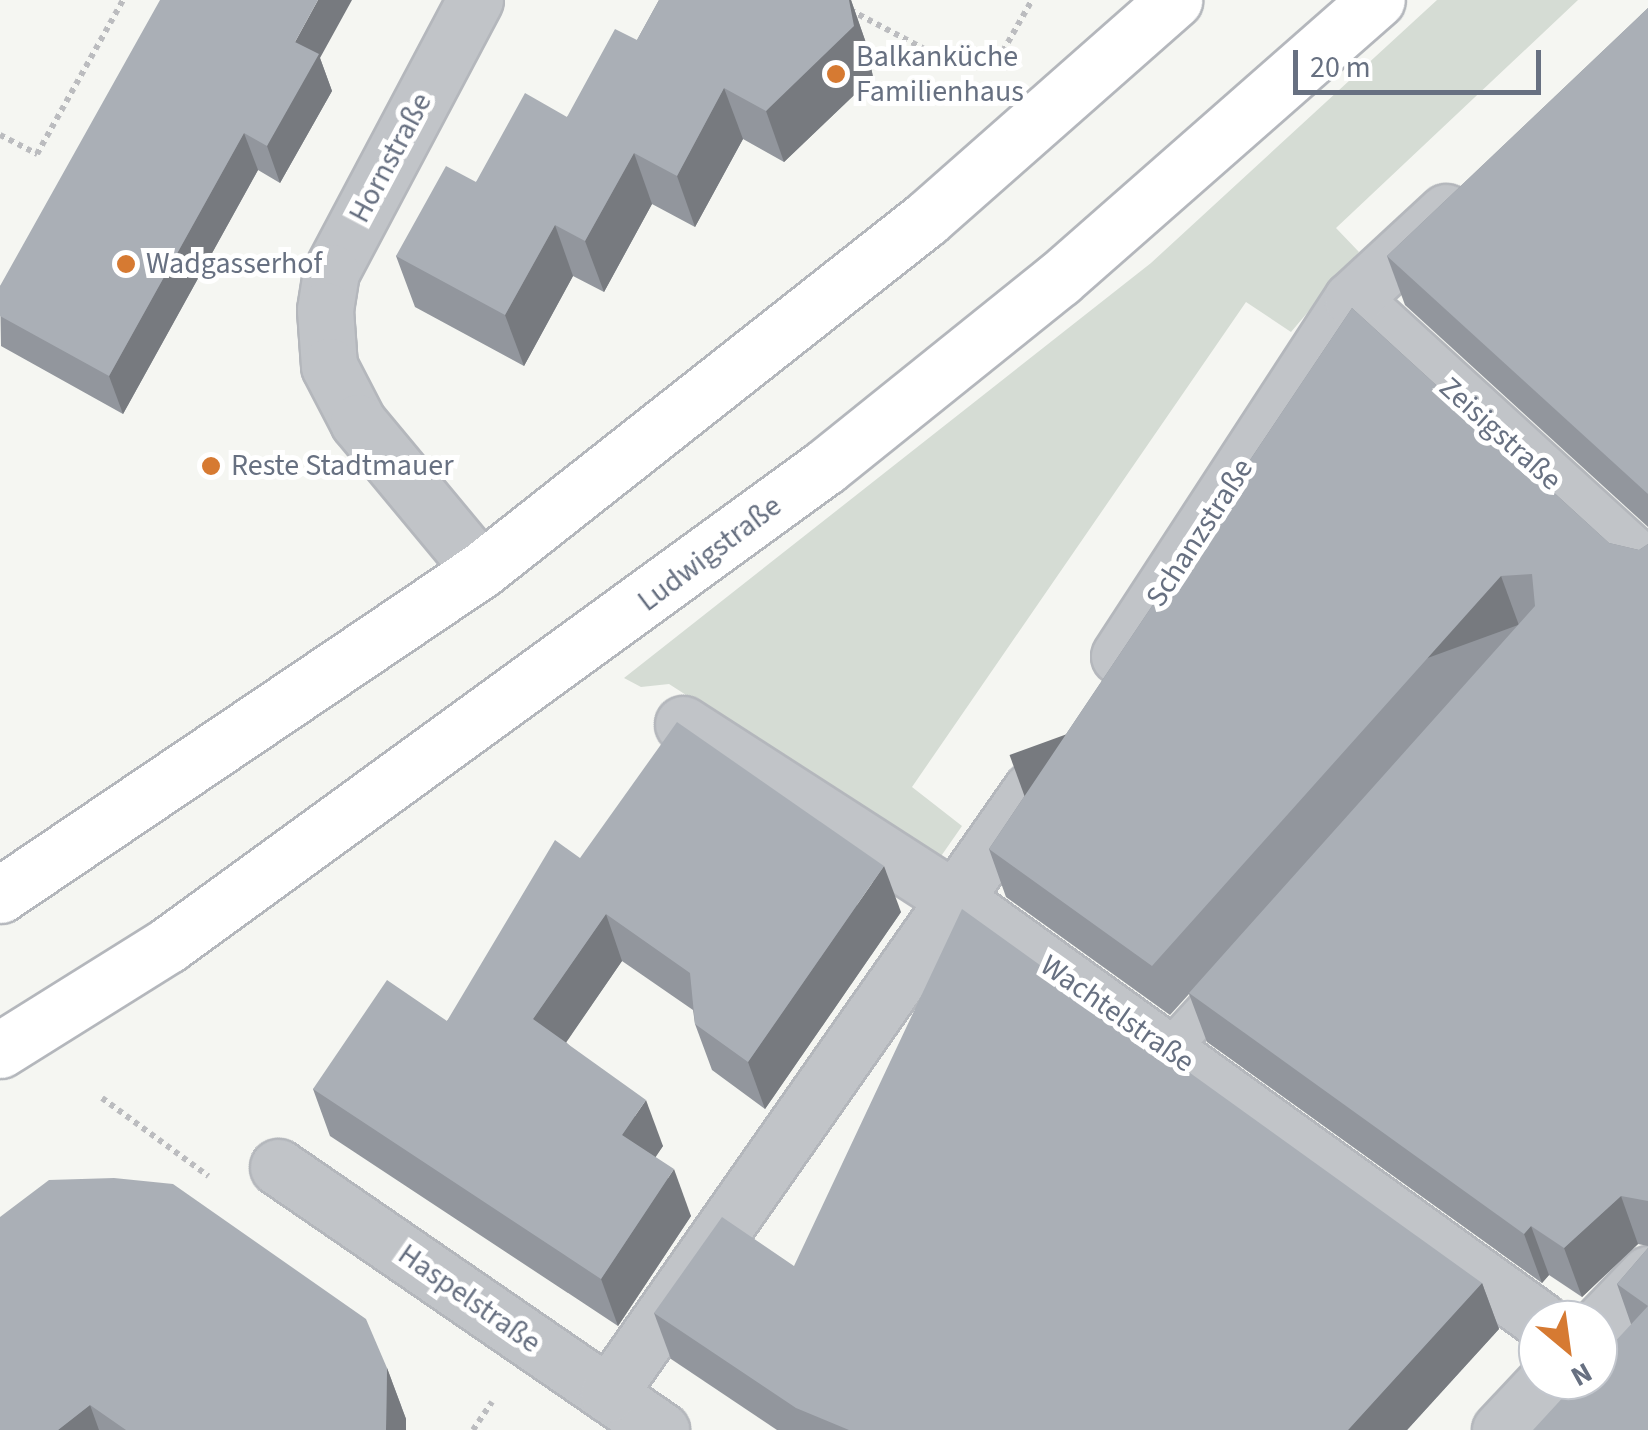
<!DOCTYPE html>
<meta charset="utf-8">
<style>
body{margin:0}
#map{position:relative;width:1648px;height:1430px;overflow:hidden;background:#f5f6f2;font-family:"Source Sans 3",sans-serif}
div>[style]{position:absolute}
.green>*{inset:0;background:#d5dcd4}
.path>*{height:6px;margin-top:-3px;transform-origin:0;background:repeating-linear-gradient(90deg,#bbbcbf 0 5px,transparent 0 10px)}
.roads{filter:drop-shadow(2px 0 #b4b7bc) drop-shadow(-2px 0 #b4b7bc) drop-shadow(0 2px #b4b7bc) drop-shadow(0 -2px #b4b7bc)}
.service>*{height:38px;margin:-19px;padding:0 19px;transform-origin:19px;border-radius:19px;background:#c1c4c8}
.minor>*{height:55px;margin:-27.5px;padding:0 27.5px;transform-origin:27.5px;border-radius:27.5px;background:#c1c4c8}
.secondary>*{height:55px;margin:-27.5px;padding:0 27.5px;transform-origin:27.5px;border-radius:27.5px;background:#fff}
.wall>*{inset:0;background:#92969d}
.shaded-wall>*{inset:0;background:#777a7f;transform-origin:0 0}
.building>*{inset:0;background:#aaafb6}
.dots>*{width:28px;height:28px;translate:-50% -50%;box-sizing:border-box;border:5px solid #fff;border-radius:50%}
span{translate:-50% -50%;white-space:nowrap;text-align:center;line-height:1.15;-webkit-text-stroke:10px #fff;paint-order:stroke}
.poi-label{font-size:30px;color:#677081}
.left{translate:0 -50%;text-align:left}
.street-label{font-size:30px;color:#677081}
.north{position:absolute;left:1518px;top:1300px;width:100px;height:100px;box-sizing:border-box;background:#fff;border:2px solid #c2c6cd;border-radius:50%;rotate:151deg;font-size:28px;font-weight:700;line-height:40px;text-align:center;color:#677081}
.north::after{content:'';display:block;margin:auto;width:35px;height:45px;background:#d67a32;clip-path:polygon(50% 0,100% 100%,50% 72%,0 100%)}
.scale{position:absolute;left:1293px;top:50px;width:248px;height:45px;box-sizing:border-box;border:5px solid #677081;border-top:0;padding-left:12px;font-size:30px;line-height:35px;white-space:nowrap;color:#677081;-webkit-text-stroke:8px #fff;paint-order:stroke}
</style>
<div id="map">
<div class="green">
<div style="clip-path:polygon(1437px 0,1578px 0,1336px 228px,1359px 252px,1291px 332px,1246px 302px,912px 787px,962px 826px,930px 872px,697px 702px,669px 684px,641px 687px,624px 678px,1151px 263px)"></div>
</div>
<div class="path">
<div style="left:850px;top:10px;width:88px;rotate:27.7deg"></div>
<div style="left:1003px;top:51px;width:59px;rotate:-60.4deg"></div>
<div style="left:0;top:135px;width:42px;rotate:27.2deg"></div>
<div style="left:37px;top:154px;width:176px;rotate:-60.8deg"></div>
<div style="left:102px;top:1098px;width:132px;rotate:36.3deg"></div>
<div style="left:473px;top:1430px;width:34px;rotate:-56deg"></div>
</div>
<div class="roads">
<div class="service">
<div style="left:1169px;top:1050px;width:92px;rotate:-47.6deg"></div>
</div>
<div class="minor">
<div style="left:475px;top:0;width:308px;rotate:117.9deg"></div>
<div style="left:331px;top:272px;width:38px;rotate:99deg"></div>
<div style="left:325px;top:310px;width:56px;rotate:85.9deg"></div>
<div style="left:329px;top:366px;width:63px;rotate:62.6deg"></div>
<div style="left:358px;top:422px;width:192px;rotate:50.3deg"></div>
<div style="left:1352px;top:299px;width:401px;rotate:42.4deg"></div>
<div style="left:1119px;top:656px;width:426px;rotate:-56.9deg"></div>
<div style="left:1352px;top:299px;width:128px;rotate:-42.8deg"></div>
<div style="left:683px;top:724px;width:327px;rotate:32.8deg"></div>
<div style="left:958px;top:901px;width:717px;rotate:35.75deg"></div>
<div style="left:278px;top:1167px;width:465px;rotate:34.5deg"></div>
<div style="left:1598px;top:1326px;width:72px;rotate:-46.1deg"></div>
<div style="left:608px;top:1394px;width:737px;rotate:-55deg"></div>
<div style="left:1500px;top:1430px;width:69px;rotate:-46.8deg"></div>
</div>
<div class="secondary">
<div style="left:0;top:895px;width:581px;rotate:-34.05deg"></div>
<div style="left:481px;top:570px;width:567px;rotate:-38.27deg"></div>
<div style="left:926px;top:219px;width:331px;rotate:-41.4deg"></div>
<div style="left:0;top:1050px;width:198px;rotate:-32deg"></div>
<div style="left:168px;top:945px;width:812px;rotate:-36.04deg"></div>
<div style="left:825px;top:467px;width:300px;rotate:-38.8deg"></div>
<div style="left:1059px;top:279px;width:423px;rotate:-41.3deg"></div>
</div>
</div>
<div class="wall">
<div style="clip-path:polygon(659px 0,851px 0,866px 43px,873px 77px,784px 162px,743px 139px,695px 227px,652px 204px,604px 292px,573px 276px,524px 366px,415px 307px,396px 256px,476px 182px,567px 117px,637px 40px)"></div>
<div style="clip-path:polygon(1648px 8px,1648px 527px,1405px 305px,1387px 256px)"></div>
<div style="clip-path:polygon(320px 58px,332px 91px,280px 183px,258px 170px,123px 414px,1px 346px,0 286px)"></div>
<div style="clip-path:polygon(1352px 308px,1609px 543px,1639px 550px,1648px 544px,1648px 1246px,1638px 1244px,1582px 1297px,1549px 1275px,1542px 1283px,1207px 1042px,1189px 994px,1170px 1015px,1006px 897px,989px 849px)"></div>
<div style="clip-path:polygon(580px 858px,901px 912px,765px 1109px,712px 1070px,695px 1024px,693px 1010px,622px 961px,566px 1042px,663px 1146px,655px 1157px,691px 1216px,618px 1326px,330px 1136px,313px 1089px,447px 1021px)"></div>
<div style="clip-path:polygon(0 1217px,387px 1368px,406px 1419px,406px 1430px,0 1430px)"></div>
<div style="clip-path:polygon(1648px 1248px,1648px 1430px,1631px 1324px,1617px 1284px)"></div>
<div style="clip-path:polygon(794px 1266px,1482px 1283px,1499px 1329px,1407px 1430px,777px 1430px,671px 1359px,654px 1313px)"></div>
</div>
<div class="shaded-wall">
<div style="clip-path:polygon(318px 0,352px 0,320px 58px,332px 91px,280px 183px,267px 146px,295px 42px)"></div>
<div style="clip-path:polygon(849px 0,851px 0,866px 43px,873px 77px,784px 162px,766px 111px)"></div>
<div style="clip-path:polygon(724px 88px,743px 139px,695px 227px,677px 176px)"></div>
<div style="clip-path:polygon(244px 133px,258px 170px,123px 414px,109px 376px)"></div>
<div style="clip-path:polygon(634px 153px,652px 204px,604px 292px,585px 241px)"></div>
<div style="clip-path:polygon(555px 225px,573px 276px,524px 366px,505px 315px)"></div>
<div style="left:1501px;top:576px;width:52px;height:523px;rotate:70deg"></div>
<div style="clip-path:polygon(884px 866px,901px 912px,765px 1109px,748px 1062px)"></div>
<div style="clip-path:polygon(606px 914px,622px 961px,550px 1066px,533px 1019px)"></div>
<div style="clip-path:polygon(646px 1100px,663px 1146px,639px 1182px,622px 1135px)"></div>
<div style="clip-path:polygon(674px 1169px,691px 1216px,618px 1326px,601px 1279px)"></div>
<div style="clip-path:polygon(1621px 1196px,1638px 1244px,1582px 1297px,1564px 1248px)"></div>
<div style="clip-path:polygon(1531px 1226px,1549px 1275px,1542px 1283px,1524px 1234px)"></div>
<div style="clip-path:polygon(1482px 1283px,1499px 1329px,1407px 1430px,1348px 1430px)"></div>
<div style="clip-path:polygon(387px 1368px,406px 1419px,406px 1430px,386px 1430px)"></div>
<div style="clip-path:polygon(90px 1405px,99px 1430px,58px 1430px)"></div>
</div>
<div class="building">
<div style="clip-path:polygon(160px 0,318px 0,295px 42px,319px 54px,267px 146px,244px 133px,109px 376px,0 316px,0 286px)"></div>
<div style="clip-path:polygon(659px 0,849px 0,854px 26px,766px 111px,724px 88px,677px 176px,634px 153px,585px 241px,555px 225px,505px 315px,396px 256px,446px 166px,476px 182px,525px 93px,567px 117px,615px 29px,637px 40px)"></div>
<div style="clip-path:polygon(1648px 8px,1648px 494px,1387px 256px)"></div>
<div style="clip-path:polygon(1352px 308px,1609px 543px,1639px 550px,1648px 544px,1648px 1201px,1621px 1196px,1564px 1248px,1531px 1226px,1524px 1234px,1189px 993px,1535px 606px,1532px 574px,1501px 576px,1152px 966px,989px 849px)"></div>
<div style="clip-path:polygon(677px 722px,884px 866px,748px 1062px,695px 1024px,690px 973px,606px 914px,533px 1019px,646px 1100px,622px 1135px,674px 1169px,601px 1279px,313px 1089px,387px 980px,447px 1021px,555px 840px,580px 858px)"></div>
<div style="clip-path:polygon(962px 909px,1482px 1283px,1348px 1430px,849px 1430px,796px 1408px,654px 1313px,722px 1217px,794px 1266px)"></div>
<div style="clip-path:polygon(114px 1178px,173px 1184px,366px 1319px,387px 1368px,386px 1430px,126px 1430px,90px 1405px,58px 1430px,0 1430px,0 1217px,49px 1180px)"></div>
<div style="clip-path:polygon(1648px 1248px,1648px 1306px,1617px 1284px)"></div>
<div style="clip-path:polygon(1648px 1306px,1648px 1430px,1533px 1430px,1579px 1380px,1598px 1380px,1598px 1360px)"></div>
</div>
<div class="dots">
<div style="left:836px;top:74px;background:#d67a32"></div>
<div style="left:126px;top:264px;background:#d67a32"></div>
<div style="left:211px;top:466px;background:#d67a32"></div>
</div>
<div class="poi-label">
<span class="left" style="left:856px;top:74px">Balkanküche<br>Familienhaus</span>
<span class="left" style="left:146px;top:264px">Wadgasserhof</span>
<span class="left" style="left:231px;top:466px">Reste Stadtmauer</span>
</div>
<div class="street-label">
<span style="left:391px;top:158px;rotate:-62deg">Hornstraße</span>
<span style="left:1500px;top:434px;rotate:42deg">Zeisigstraße</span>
<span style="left:1200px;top:533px;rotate:-57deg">Schanzstraße</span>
<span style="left:710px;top:554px;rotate:-37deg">Ludwigstraße</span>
<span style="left:1117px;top:1014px;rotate:35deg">Wachtelstraße</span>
<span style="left:469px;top:1299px;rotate:35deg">Haspelstraße</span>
</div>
<div class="north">N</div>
<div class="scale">20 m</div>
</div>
